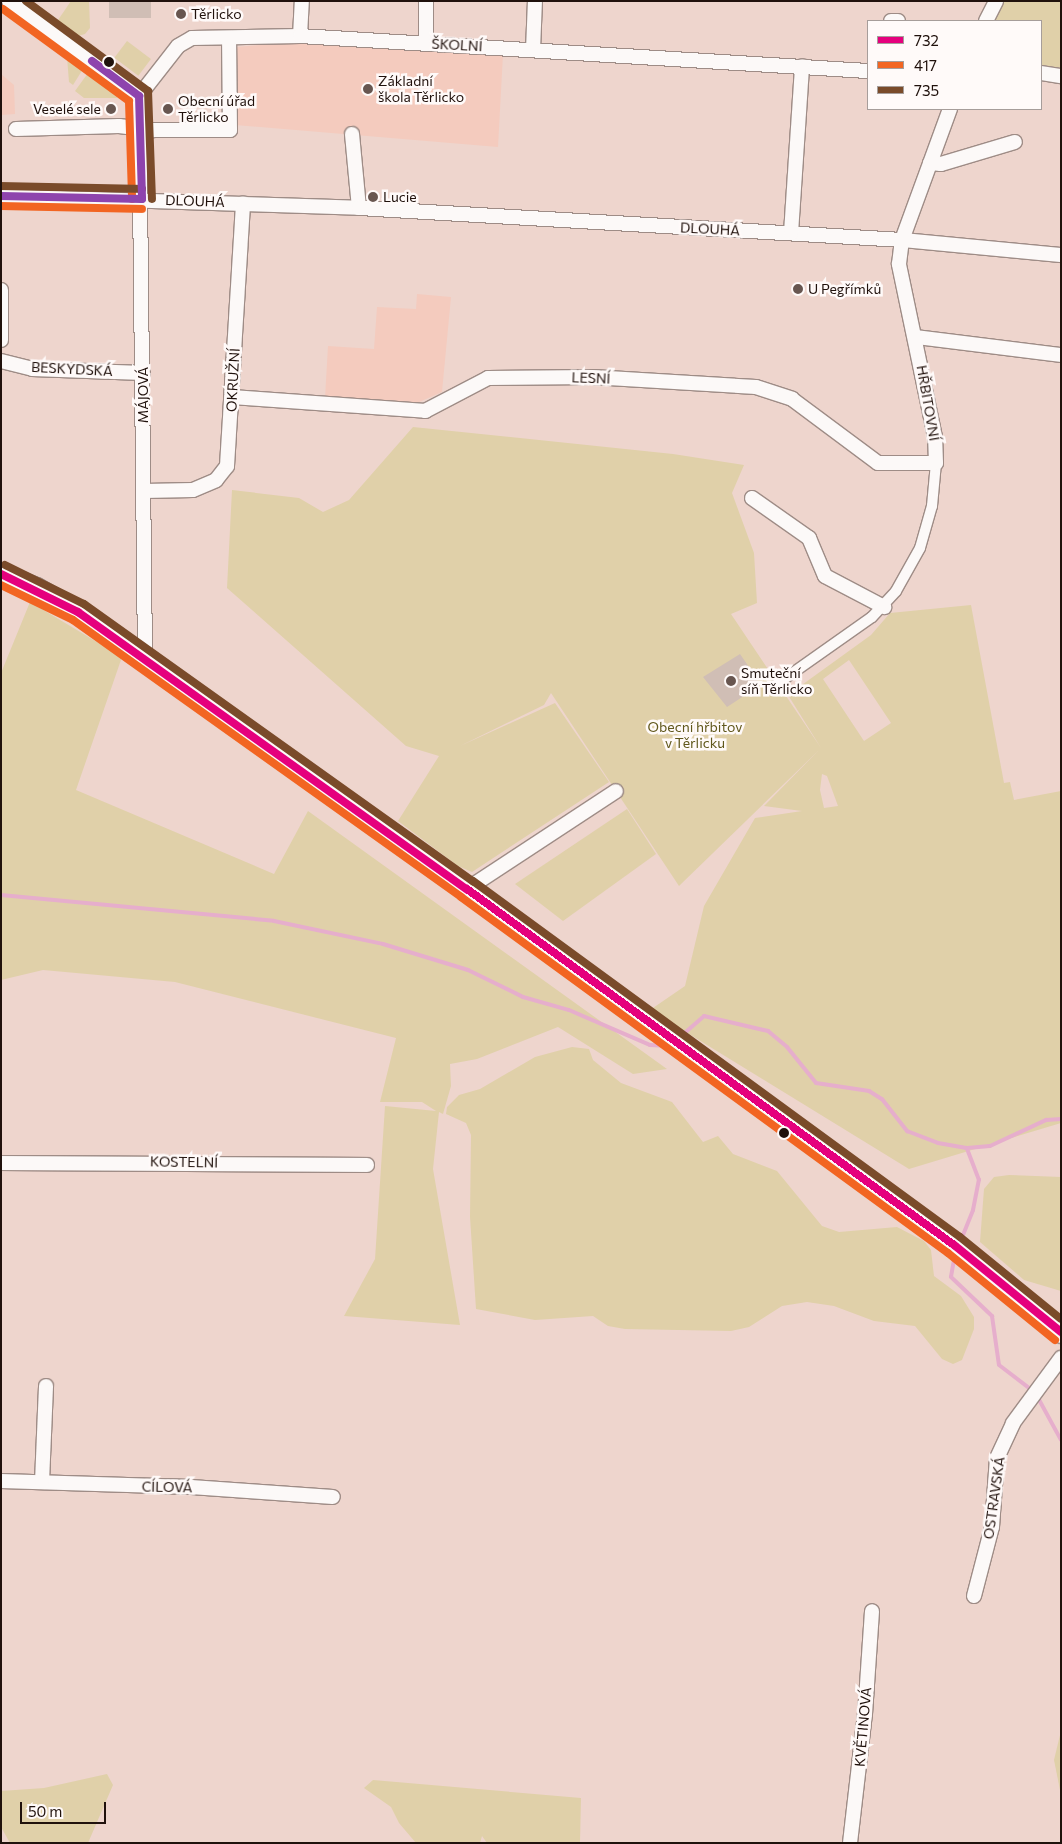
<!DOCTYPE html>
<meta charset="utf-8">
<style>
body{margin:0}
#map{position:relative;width:1062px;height:1844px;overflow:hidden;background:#eed5cd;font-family:Commissioner,sans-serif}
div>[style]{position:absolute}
.built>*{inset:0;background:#f4cbbe}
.green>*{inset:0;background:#e0d0a9;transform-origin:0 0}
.stream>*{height:4px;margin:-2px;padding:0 2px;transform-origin:2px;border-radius:2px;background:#e6aecc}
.building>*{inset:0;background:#d0beb5;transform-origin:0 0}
.roads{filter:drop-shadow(1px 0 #9e8c86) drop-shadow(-1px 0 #9e8c86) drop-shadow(0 1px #9e8c86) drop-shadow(0 -1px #9e8c86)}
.pedestrian>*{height:10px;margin:-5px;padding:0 5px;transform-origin:5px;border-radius:5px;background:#fcf9f8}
.minor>*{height:14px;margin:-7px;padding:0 7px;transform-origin:7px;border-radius:7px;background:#fcf9f8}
.primary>*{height:21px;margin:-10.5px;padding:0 10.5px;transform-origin:10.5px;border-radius:10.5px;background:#fcf9f8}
.bus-1>*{height:8px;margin:-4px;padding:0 4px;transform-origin:4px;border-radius:4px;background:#e5007d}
.bus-2>*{height:8px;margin:-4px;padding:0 4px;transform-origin:4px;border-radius:4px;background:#f26522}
.bus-3>*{height:8px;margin:-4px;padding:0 4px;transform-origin:4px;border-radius:4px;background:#7a4b2a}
.bus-4>*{height:8px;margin:-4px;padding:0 4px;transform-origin:4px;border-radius:4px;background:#8e44ad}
.dots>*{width:14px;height:14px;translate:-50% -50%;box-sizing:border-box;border:2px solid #fffaf9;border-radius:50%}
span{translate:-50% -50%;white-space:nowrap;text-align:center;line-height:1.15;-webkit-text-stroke:5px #fffaf9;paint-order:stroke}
.poi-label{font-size:14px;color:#20110c}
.left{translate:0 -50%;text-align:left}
.right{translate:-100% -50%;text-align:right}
.street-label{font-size:14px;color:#20110c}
.park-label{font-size:14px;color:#61581c}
.frame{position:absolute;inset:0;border:2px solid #20110c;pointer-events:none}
.legend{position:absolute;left:867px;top:20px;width:175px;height:90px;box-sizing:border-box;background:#fffaf9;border:1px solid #a69d9a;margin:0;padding:6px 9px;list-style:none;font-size:15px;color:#20110c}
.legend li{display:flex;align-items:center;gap:10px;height:25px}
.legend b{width:25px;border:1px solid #a69d9a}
.scale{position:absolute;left:20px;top:1802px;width:86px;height:22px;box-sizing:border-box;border:2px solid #20110c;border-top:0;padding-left:6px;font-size:15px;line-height:18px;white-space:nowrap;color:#20110c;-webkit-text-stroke:4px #fffaf9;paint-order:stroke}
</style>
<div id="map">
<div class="built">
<div style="clip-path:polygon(295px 42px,503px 54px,498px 147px,235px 125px,237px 47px)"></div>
<div style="clip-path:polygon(1px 74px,14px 85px,15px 114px,1px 115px)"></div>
<div style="clip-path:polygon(417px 294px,451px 297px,442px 392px,410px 406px,325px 398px,328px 346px,374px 349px,377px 307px,416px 309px)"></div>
</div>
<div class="green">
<div style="clip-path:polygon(71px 1px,89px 1px,90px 28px,85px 34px,78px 36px,56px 23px)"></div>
<div style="clip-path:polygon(1001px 1px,1061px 1px,1061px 68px,1041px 65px,1041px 21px,992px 21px)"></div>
<div style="left:127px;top:41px;width:30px;height:21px;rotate:37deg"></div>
<div style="clip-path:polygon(67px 57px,83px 69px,73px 85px,69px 82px)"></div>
<div style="clip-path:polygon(88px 73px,114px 93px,117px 90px,117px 98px,84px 98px,75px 91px)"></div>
<div style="clip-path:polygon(evenodd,413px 427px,673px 454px,744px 465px,732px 493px,754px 553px,757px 603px,731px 614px,821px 748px,788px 695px,871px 635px,890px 613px,971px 605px,1004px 783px,1010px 782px,1014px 800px,1061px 791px,1061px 1123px,909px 1169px,650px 1010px,685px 986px,704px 906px,755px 818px,802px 811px,764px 806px,819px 750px,679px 886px,551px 693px,544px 705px,460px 746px,555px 703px,609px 782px,472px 872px,458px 866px,398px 821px,439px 756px,406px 746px,227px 588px,232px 490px,299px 498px,323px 512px,349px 500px,413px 427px,849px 660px,891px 723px,864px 741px,823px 679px,849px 660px,413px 427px,822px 774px,827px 776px,838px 806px,824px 808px,820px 790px,822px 774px)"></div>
<div style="clip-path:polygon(30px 602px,122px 657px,76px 790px,274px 874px,308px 811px,667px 1069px,633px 1074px,558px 1027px,477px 1059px,450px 1064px,451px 1086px,443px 1114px,439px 1112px,433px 1169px,460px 1325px,344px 1316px,375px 1259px,385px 1106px,436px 1111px,422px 1102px,380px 1102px,396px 1038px,175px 982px,43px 970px,1px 980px,1px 673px)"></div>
<div style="clip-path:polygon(627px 809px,656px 854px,563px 921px,515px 884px)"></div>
<div style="clip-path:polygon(572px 1047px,589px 1049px,593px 1060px,621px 1083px,672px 1102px,703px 1142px,718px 1136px,733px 1154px,777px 1171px,822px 1226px,839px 1232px,897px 1227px,924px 1241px,931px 1250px,934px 1276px,961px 1296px,974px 1317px,974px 1329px,962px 1360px,953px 1364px,942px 1359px,915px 1326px,874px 1321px,834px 1306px,807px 1302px,782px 1306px,749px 1327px,731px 1331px,625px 1329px,608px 1326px,593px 1316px,535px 1320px,476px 1309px,470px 1217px,471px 1135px,466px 1123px,446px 1114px,447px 1107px,459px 1095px,480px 1089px,535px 1057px)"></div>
<div style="clip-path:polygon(1009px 1175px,1061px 1177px,1061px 1291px,1024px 1280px,980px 1242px,984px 1189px,994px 1177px)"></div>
<div style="clip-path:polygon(1061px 1731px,1061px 1795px,1054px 1760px)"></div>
<div style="clip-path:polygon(107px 1774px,113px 1785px,88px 1843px,10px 1843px,1px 1827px,1px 1791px,44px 1788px)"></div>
<div style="clip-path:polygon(373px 1780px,581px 1798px,580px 1843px,487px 1843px,482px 1836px,480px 1843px,416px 1843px,399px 1823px,391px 1807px,364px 1788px)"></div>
</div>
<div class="stream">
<div style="left:1px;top:895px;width:274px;rotate:5.4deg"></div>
<div style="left:274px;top:921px;width:111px;rotate:11.9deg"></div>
<div style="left:383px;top:944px;width:89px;rotate:17deg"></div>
<div style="left:468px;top:970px;width:61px;rotate:26.1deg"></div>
<div style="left:523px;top:997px;width:48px;rotate:15.8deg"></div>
<div style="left:569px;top:1010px;width:88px;rotate:23.4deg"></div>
<div style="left:650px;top:1045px;width:18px;rotate:3deg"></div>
<div style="left:680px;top:1037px;width:32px;rotate:-41deg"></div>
<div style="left:704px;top:1016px;width:66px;rotate:13.2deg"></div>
<div style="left:768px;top:1031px;width:25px;rotate:40deg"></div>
<div style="left:787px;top:1047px;width:46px;rotate:51.1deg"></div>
<div style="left:816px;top:1083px;width:54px;rotate:8.6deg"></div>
<div style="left:869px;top:1091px;width:15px;rotate:32deg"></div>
<div style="left:882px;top:1099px;width:41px;rotate:52deg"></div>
<div style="left:907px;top:1131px;width:33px;rotate:21deg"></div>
<div style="left:938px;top:1143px;width:29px;rotate:10deg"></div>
<div style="left:967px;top:1148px;width:23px;rotate:-5deg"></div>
<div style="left:990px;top:1146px;width:62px;rotate:-24.9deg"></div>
<div style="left:1046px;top:1120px;width:15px;rotate:-4deg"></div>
<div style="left:961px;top:1240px;width:32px;rotate:-68deg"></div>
<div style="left:973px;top:1210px;width:31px;rotate:-79deg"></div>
<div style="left:979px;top:1180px;width:34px;rotate:-111deg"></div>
<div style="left:955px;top:1254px;width:23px;rotate:100deg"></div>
<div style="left:951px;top:1277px;width:57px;rotate:43.6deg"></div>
<div style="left:992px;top:1316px;width:49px;rotate:81.9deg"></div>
<div style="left:999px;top:1365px;width:43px;rotate:37.4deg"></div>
<div style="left:1037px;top:1396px;width:50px;rotate:61.4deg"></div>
</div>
<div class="building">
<div style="left:109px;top:1px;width:42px;height:17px"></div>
<div style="clip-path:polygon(740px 654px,758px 680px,747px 687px,750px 692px,727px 707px,703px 677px)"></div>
</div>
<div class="roads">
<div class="pedestrian">
<div style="left:777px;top:684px;width:116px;rotate:-35.2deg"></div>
<div style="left:872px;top:617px;width:35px;rotate:-47deg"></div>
<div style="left:896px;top:591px;width:49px;rotate:-60.8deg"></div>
<div style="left:920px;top:548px;width:44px;rotate:-74.1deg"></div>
<div style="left:932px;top:506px;width:43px;rotate:-84.7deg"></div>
</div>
<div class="minor">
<div style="left:9px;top:1px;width:161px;rotate:36.2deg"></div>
<div style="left:139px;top:96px;width:565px;rotate:89.39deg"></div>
<div style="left:426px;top:1px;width:43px;rotate:90deg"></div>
<div style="left:891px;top:21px;width:7px"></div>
<div style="left:986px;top:21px;width:22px;rotate:-63deg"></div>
<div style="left:300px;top:36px;width:35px;rotate:-87deg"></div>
<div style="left:533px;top:50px;width:49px;rotate:-87.7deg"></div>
<div style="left:1041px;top:73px;width:20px;rotate:9deg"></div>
<div style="left:139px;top:96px;width:63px;rotate:-52deg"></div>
<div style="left:178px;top:46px;width:16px;rotate:-30deg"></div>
<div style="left:192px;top:38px;width:108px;rotate:-1.1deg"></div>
<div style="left:300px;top:36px;width:569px;rotate:3.53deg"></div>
<div style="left:16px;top:129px;width:103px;rotate:-1.7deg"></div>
<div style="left:119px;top:126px;width:35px;rotate:7deg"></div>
<div style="left:154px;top:130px;width:76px"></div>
<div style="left:230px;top:130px;width:92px;rotate:-90.6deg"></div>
<div style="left:352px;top:134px;width:74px;rotate:84.6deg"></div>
<div style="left:930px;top:163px;width:11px;rotate:5deg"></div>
<div style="left:941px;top:164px;width:77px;rotate:-16.6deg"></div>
<div style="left:1px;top:196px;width:358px;rotate:1.9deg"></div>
<div style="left:359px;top:208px;width:544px;rotate:3.37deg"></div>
<div style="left:902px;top:240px;width:160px;rotate:5.4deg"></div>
<div style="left:791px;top:233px;width:167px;rotate:-86.2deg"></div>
<div style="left:1px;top:290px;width:50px;rotate:90deg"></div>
<div style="left:916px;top:337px;width:146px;rotate:7.1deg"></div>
<div style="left:1px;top:361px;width:32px;rotate:14deg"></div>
<div style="left:32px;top:369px;width:111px;rotate:2.1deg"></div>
<div style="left:232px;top:397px;width:194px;rotate:4.1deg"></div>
<div style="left:425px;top:411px;width:71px;rotate:-27.6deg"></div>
<div style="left:488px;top:378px;width:104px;rotate:-0.6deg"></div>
<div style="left:592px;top:377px;width:164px;rotate:3.5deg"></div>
<div style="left:756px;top:387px;width:38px;rotate:18deg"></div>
<div style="left:792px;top:399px;width:107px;rotate:36.7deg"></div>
<div style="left:878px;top:463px;width:58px"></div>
<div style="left:936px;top:463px;width:26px;rotate:-92deg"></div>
<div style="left:935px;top:437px;width:177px;rotate:-101.8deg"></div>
<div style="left:899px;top:264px;width:24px;rotate:-83deg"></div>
<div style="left:902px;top:240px;width:140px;rotate:-69.9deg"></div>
<div style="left:144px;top:491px;width:49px;rotate:-1.2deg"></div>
<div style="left:193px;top:490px;width:25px;rotate:-23deg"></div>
<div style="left:216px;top:480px;width:18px;rotate:-52deg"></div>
<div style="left:227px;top:466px;width:263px;rotate:-86.5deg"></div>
<div style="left:752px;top:498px;width:70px;rotate:35.1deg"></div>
<div style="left:809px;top:538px;width:41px;rotate:67.2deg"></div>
<div style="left:825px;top:576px;width:67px;rotate:27.7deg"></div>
<div style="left:467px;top:889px;width:178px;rotate:-33.3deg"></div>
<div style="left:1px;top:1163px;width:366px;rotate:0.3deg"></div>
<div style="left:1px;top:1481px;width:190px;rotate:1.8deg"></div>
<div style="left:191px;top:1487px;width:142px;rotate:4deg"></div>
<div style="left:42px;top:1482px;width:96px;rotate:-87.6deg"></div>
<div style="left:974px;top:1596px;width:71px;rotate:-75.4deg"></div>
<div style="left:992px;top:1527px;width:69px;rotate:-85.9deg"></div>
<div style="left:997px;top:1458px;width:38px;rotate:-65deg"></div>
<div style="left:1013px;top:1423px;width:81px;rotate:-53.6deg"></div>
<div style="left:850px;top:1843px;width:130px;rotate:-83.4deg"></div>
<div style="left:865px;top:1714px;width:103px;rotate:-86.1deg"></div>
</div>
<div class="primary">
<div style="left:1px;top:574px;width:38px;rotate:22deg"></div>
<div style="left:36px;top:588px;width:48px;rotate:29.7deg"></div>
<div style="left:78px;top:612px;width:478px;rotate:35.5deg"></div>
<div style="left:467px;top:889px;width:603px;rotate:36.17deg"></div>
<div style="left:954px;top:1245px;width:138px;rotate:39.1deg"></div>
</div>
</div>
<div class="bus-1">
<div style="left:1px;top:574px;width:86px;rotate:26.3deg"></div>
<div style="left:78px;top:612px;width:478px;rotate:35.5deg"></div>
<div style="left:467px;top:889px;width:603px;rotate:36.17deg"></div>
<div style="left:954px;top:1245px;width:138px;rotate:39.1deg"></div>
</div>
<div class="bus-2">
<div style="left:3px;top:9px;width:156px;rotate:36.1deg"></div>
<div style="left:129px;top:101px;width:98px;rotate:88.2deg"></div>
<div style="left:1px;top:206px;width:141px;rotate:1.2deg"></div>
<div style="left:1px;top:585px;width:80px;rotate:25.9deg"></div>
<div style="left:73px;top:620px;width:477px;rotate:35.5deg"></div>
<div style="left:461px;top:897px;width:603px;rotate:36.17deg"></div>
<div style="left:948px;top:1253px;width:138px;rotate:39.1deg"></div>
</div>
<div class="bus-3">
<div style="left:26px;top:1px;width:152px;rotate:36.4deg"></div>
<div style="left:148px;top:91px;width:108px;rotate:87.9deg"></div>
<div style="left:1px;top:186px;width:141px;rotate:1.2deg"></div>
<div style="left:5px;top:565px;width:88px;rotate:26.3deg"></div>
<div style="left:84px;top:604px;width:478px;rotate:35.5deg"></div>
<div style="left:473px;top:881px;width:603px;rotate:36.17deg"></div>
<div style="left:960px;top:1237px;width:130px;rotate:39.1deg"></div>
</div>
<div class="bus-4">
<div style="left:92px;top:61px;width:59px;rotate:36.7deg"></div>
<div style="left:139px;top:96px;width:103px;rotate:88.3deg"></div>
<div style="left:1px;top:196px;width:141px;rotate:1.2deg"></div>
</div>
<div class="dots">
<div style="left:181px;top:14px;background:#685650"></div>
<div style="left:109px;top:62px;background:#20110c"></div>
<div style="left:368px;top:89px;background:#685650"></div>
<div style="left:111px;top:109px;background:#685650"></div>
<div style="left:168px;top:109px;background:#685650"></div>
<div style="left:373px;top:197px;background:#685650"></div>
<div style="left:798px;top:289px;background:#685650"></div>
<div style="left:731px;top:681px;background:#685650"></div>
<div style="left:784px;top:1133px;background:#20110c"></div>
</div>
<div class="poi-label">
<span class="left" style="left:191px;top:14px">Těrlicko</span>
<span class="left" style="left:378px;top:89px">Základní<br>škola Těrlicko</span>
<span class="left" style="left:178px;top:109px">Obecní úřad<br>Těrlicko</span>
<span class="right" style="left:101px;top:109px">Veselé sele</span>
<span class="left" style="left:383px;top:197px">Lucie</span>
<span class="left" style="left:808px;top:289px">U Pegřímků</span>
<span class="left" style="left:741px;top:681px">Smuteční<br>síň Těrlicko</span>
</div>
<div class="street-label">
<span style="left:457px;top:45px;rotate:3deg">ŠKOLNÍ</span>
<span style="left:195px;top:201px;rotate:2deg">DLOUHÁ</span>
<span style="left:710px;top:229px;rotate:3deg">DLOUHÁ</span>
<span style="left:72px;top:369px;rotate:3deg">BESKYDSKÁ</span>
<span style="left:591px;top:378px;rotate:2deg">LESNÍ</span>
<span style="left:233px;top:380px;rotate:-87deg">OKRUŽNÍ</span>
<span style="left:143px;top:395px;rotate:-90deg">MÁJOVÁ</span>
<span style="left:928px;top:403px;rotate:80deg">HŘBITOVNÍ</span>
<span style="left:184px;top:1162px;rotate:1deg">KOSTELNÍ</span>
<span style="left:167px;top:1487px;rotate:1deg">CÍLOVÁ</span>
<span style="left:994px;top:1498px;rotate:-82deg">OSTRAVSKÁ</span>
<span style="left:863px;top:1727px;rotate:-85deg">KVĚTINOVÁ</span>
</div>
<div class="park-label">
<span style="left:695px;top:735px">Obecní hřbitov<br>v Těrlicku</span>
</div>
<div class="frame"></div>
<ul class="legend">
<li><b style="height:6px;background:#e5007d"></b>732</li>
<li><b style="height:6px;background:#f26522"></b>417</li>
<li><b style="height:6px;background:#7a4b2a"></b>735</li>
</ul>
<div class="scale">50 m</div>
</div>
